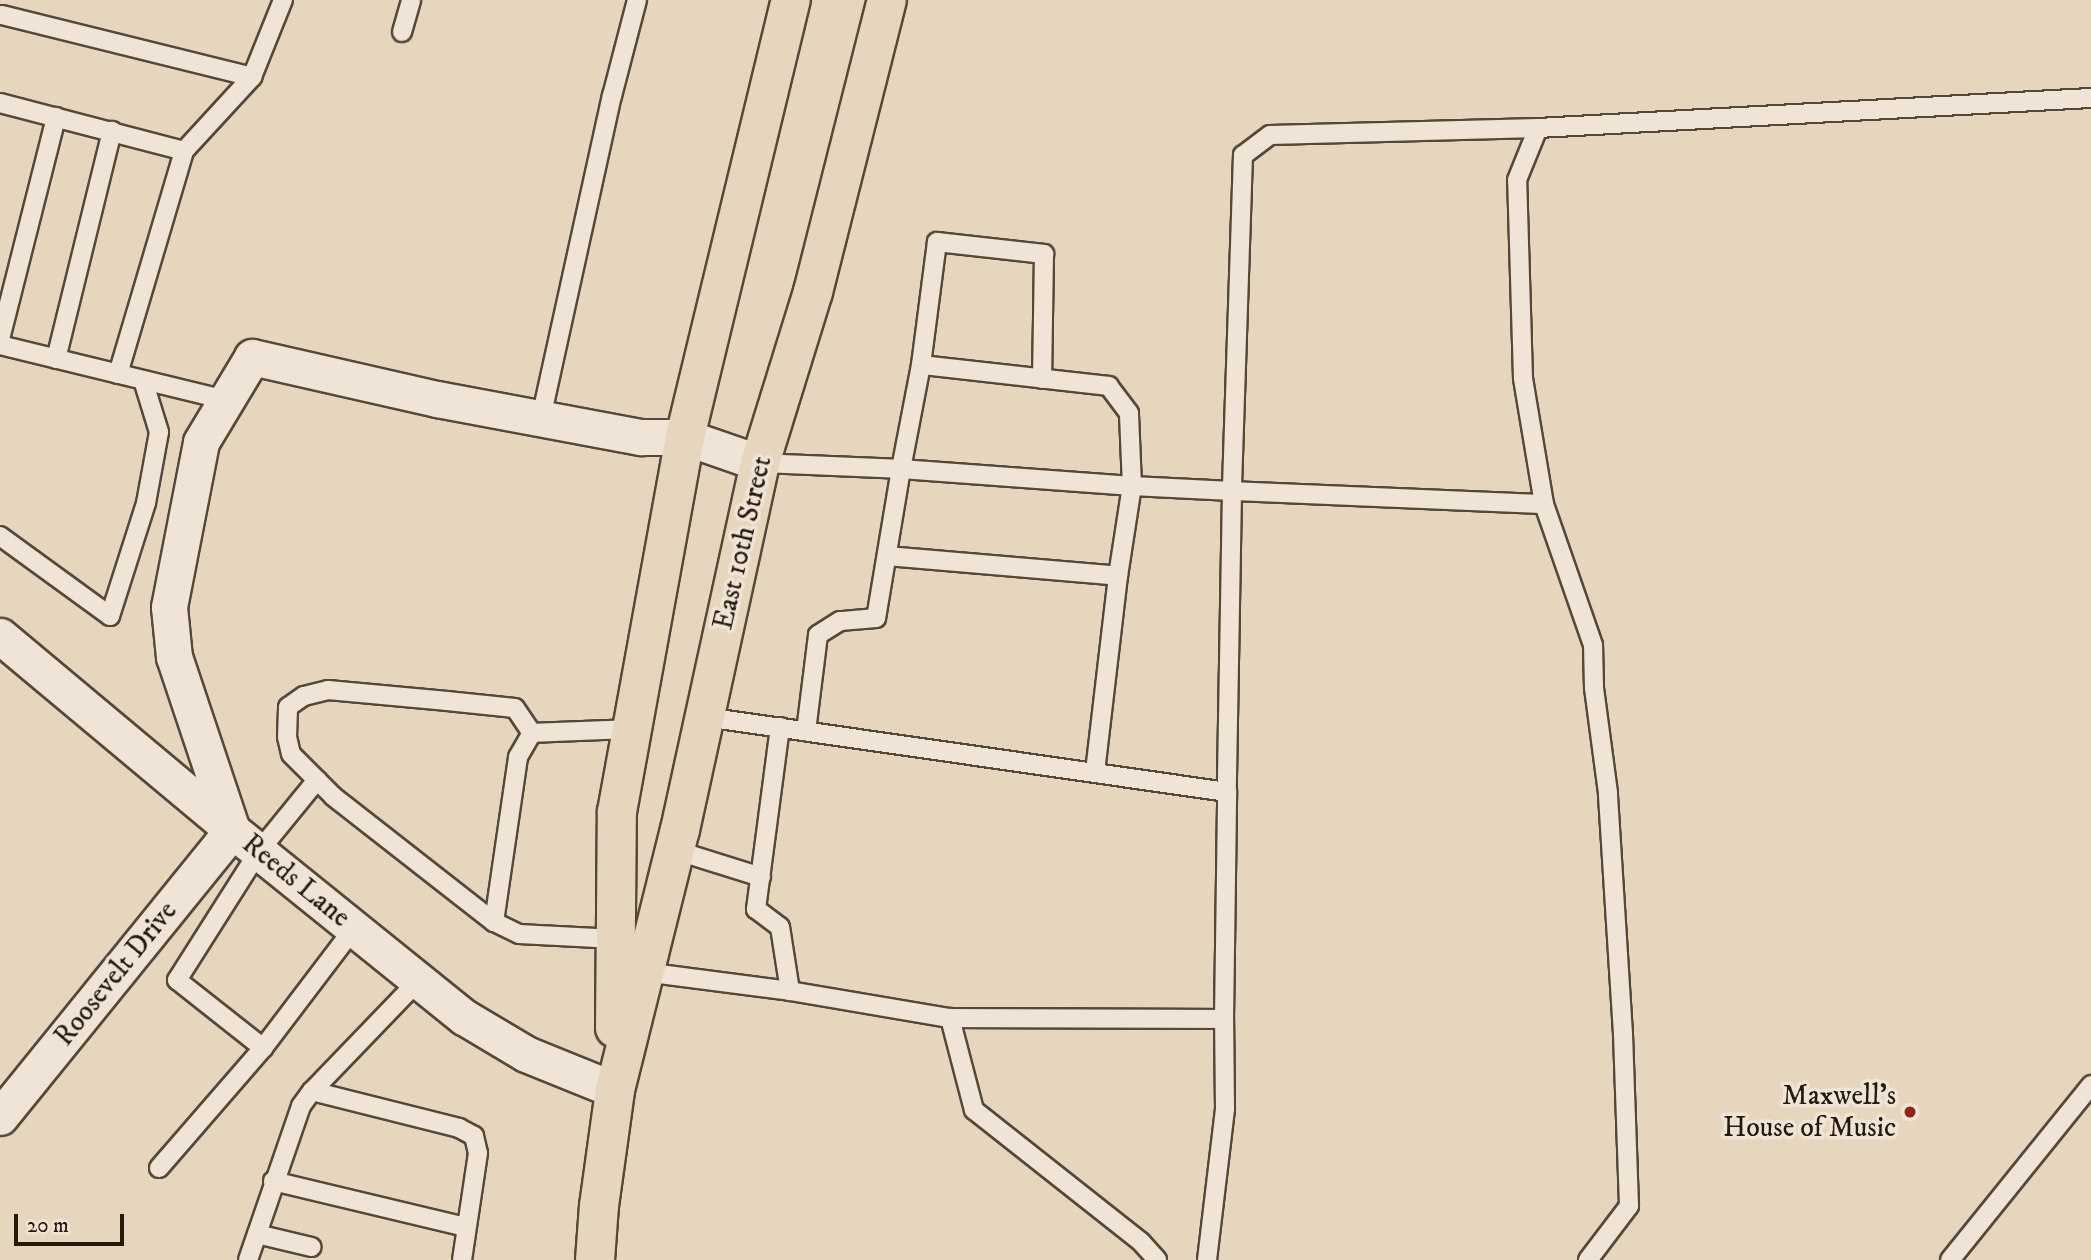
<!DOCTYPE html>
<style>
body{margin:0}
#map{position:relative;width:2091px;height:1260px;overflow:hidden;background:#e7d6be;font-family:"IM FELL DW Pica",serif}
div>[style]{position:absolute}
.roads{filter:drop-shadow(2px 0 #554839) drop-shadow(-2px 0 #554839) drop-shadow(0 2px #554839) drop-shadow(0 -2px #554839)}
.lane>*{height:18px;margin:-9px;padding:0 9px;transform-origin:9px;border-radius:9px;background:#efe4d5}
.street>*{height:35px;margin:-17.5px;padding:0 17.5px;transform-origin:17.5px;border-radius:17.5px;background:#efe4d5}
.primary>*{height:38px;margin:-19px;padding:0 19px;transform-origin:19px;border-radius:19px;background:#e7d6be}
.dots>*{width:19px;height:19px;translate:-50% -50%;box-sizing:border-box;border:4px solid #efe4d5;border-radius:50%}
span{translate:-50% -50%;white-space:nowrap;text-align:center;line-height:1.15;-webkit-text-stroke:7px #efe4d5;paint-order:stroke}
.street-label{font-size:28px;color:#24190d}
.poi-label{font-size:28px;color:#24190d}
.right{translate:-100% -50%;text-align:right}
.scale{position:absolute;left:14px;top:1214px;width:110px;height:32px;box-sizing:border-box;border:4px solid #24190d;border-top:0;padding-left:9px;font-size:21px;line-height:24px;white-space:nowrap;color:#24190d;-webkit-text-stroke:5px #efe4d5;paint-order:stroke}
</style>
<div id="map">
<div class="roads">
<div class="lane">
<div style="left:2px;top:15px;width:258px;rotate:13.9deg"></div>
<div style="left:402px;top:32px;width:33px;rotate:-74deg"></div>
<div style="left:0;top:103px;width:190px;rotate:14.6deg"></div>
<div style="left:1538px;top:128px;width:268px;rotate:178.5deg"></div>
<div style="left:1270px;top:135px;width:34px;rotate:143deg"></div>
<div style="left:1243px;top:155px;width:336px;rotate:91.9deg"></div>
<div style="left:1232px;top:491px;width:312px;rotate:2.4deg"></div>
<div style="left:0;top:339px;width:229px;rotate:-75.8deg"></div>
<div style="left:0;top:345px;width:233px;rotate:13.7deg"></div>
<div style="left:56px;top:359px;width:235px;rotate:-76.2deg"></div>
<div style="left:921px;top:365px;width:124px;rotate:-82.6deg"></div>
<div style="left:937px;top:242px;width:108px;rotate:6.4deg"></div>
<div style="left:1044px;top:254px;width:125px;rotate:90.9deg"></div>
<div style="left:118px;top:374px;width:233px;rotate:-73.5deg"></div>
<div style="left:184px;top:151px;width:100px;rotate:-47.4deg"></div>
<div style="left:252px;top:77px;width:83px;rotate:-68.1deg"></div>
<div style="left:541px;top:418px;width:330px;rotate:-77.6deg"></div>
<div style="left:612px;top:96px;width:99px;rotate:-75.4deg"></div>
<div style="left:760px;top:463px;width:141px;rotate:2.4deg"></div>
<div style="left:901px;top:469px;width:151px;rotate:99.5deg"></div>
<div style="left:876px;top:618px;width:36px;rotate:175deg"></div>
<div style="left:840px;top:621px;width:26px;rotate:148deg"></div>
<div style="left:818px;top:635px;width:97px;rotate:97.1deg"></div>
<div style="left:0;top:536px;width:136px;rotate:36deg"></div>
<div style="left:110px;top:616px;width:119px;rotate:-72.3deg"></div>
<div style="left:146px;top:503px;width:72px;rotate:-79.6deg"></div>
<div style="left:159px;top:432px;width:54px;rotate:-107.1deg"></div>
<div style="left:887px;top:556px;width:232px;rotate:4.9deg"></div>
<div style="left:1118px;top:576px;width:197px;rotate:96.7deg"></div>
<div style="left:1118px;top:576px;width:91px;rotate:-81.2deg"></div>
<div style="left:1132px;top:486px;width:73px;rotate:-92.4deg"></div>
<div style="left:1129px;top:413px;width:34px;rotate:-127deg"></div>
<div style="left:1109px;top:386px;width:189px;rotate:-173.6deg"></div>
<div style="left:921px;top:365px;width:106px;rotate:100.9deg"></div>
<div style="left:901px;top:469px;width:232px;rotate:4.2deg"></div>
<div style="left:1132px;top:486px;width:100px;rotate:2.9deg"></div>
<div style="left:1232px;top:491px;width:301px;rotate:91deg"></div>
<div style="left:780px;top:727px;width:184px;rotate:97.5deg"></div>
<div style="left:756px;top:909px;width:30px;rotate:37deg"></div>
<div style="left:780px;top:927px;width:65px;rotate:81.1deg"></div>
<div style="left:317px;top:780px;width:92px;rotate:129.2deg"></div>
<div style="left:259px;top:851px;width:153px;rotate:122.4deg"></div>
<div style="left:177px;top:980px;width:110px;rotate:38.3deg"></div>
<div style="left:263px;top:1048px;width:151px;rotate:-52.8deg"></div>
<div style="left:675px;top:850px;width:90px;rotate:17.4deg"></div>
<div style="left:494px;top:922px;width:204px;rotate:-142deg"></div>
<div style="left:333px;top:796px;width:59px;rotate:-135deg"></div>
<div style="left:291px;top:754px;width:17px;rotate:-103deg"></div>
<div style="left:287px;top:737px;width:30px;rotate:-88deg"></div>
<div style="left:288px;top:707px;width:19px;rotate:-35deg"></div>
<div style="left:304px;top:696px;width:25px;rotate:-14deg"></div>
<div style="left:328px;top:690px;width:120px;rotate:5.3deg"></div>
<div style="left:447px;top:701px;width:68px;rotate:5.9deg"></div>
<div style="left:515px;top:708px;width:30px;rotate:56deg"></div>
<div style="left:616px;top:939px;width:97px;rotate:-177deg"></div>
<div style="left:519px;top:934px;width:28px;rotate:-154deg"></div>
<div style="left:494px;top:922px;width:167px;rotate:-81.7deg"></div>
<div style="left:518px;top:757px;width:28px;rotate:-60deg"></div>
<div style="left:532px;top:733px;width:100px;rotate:-2.3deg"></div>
<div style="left:644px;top:972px;width:147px;rotate:7.4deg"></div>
<div style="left:790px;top:991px;width:162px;rotate:9.6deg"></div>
<div style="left:950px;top:1018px;width:274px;rotate:0.2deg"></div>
<div style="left:1224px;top:1019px;width:227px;rotate:-89.2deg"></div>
<div style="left:1227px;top:792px;width:527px;rotate:-171.82deg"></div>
<div style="left:418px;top:981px;width:153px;rotate:133.9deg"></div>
<div style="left:312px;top:1091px;width:152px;rotate:14.1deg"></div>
<div style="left:459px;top:1128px;width:17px;rotate:28deg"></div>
<div style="left:474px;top:1136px;width:17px;rotate:77deg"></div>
<div style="left:478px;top:1153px;width:108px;rotate:98.5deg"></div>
<div style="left:950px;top:1018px;width:95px;rotate:75.4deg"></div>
<div style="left:974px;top:1110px;width:213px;rotate:38.3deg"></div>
<div style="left:1141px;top:1242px;width:24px;rotate:48deg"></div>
<div style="left:159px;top:1168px;width:159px;rotate:-49.1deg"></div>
<div style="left:273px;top:1181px;width:198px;rotate:13.4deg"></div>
<div style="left:257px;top:1234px;width:56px;rotate:13.5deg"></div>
<div style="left:248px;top:1260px;width:163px;rotate:-71deg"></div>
<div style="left:301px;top:1106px;width:19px;rotate:-54deg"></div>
<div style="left:1207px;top:1260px;width:153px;rotate:-83.2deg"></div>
<div style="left:1225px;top:1108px;width:89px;rotate:-90.6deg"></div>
<div style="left:1588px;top:1260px;width:68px;rotate:-52.8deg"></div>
<div style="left:1629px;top:1206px;width:172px;rotate:-92deg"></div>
<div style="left:1623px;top:1034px;width:241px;rotate:-93.6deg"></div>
<div style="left:1608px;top:793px;width:106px;rotate:-97.6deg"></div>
<div style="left:1594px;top:688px;width:43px;rotate:-91.3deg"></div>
<div style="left:1593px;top:645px;width:149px;rotate:-109.2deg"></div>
<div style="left:1544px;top:504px;width:128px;rotate:-99.5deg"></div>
<div style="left:1523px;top:378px;width:198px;rotate:-91.7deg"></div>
<div style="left:1517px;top:180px;width:56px;rotate:-68deg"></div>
<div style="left:1538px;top:128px;width:554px;rotate:-3.11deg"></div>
<div style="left:1950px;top:1260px;width:225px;rotate:-51.1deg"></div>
</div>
<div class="street">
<div style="left:0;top:636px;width:302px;rotate:39.9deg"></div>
<div style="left:232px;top:830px;width:298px;rotate:38.9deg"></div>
<div style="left:464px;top:1017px;width:72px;rotate:30.8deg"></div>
<div style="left:526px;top:1054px;width:96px;rotate:22deg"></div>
<div style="left:0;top:1117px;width:369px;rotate:-51deg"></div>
<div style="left:232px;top:830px;width:182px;rotate:-108.5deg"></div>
<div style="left:174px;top:657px;width:50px;rotate:-95.7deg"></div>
<div style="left:169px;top:607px;width:168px;rotate:-79deg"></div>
<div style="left:201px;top:442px;width:99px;rotate:-59deg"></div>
<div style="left:252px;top:357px;width:190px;rotate:12.8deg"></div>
<div style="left:437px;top:399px;width:208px;rotate:10.6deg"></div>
<div style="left:641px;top:437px;width:44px"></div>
<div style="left:685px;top:437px;width:79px;rotate:19.1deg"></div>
</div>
<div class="primary">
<div style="left:615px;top:1028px;width:216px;rotate:-89.5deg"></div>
<div style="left:617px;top:812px;width:381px;rotate:-79.7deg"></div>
<div style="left:685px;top:437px;width:450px;rotate:-76.4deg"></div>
<div style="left:595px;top:1260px;width:54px;rotate:-85.8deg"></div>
<div style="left:599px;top:1206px;width:117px;rotate:-82.1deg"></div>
<div style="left:615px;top:1090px;width:268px;rotate:-76deg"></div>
<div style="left:680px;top:830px;width:376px;rotate:-77.7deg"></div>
<div style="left:760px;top:463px;width:179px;rotate:-72.8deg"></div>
<div style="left:813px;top:292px;width:301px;rotate:-75.8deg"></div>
</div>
</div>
<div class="dots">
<div style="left:1910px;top:1112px;background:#8f2418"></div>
</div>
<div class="street-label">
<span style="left:743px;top:543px;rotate:-77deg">East 10th Street</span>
<span style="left:296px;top:881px;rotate:39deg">Reeds Lane</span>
<span style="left:116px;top:974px;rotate:-51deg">Roosevelt Drive</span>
</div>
<div class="poi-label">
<span class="right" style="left:1896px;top:1112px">Maxwell's<br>House of Music</span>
</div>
<div class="scale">20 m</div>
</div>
